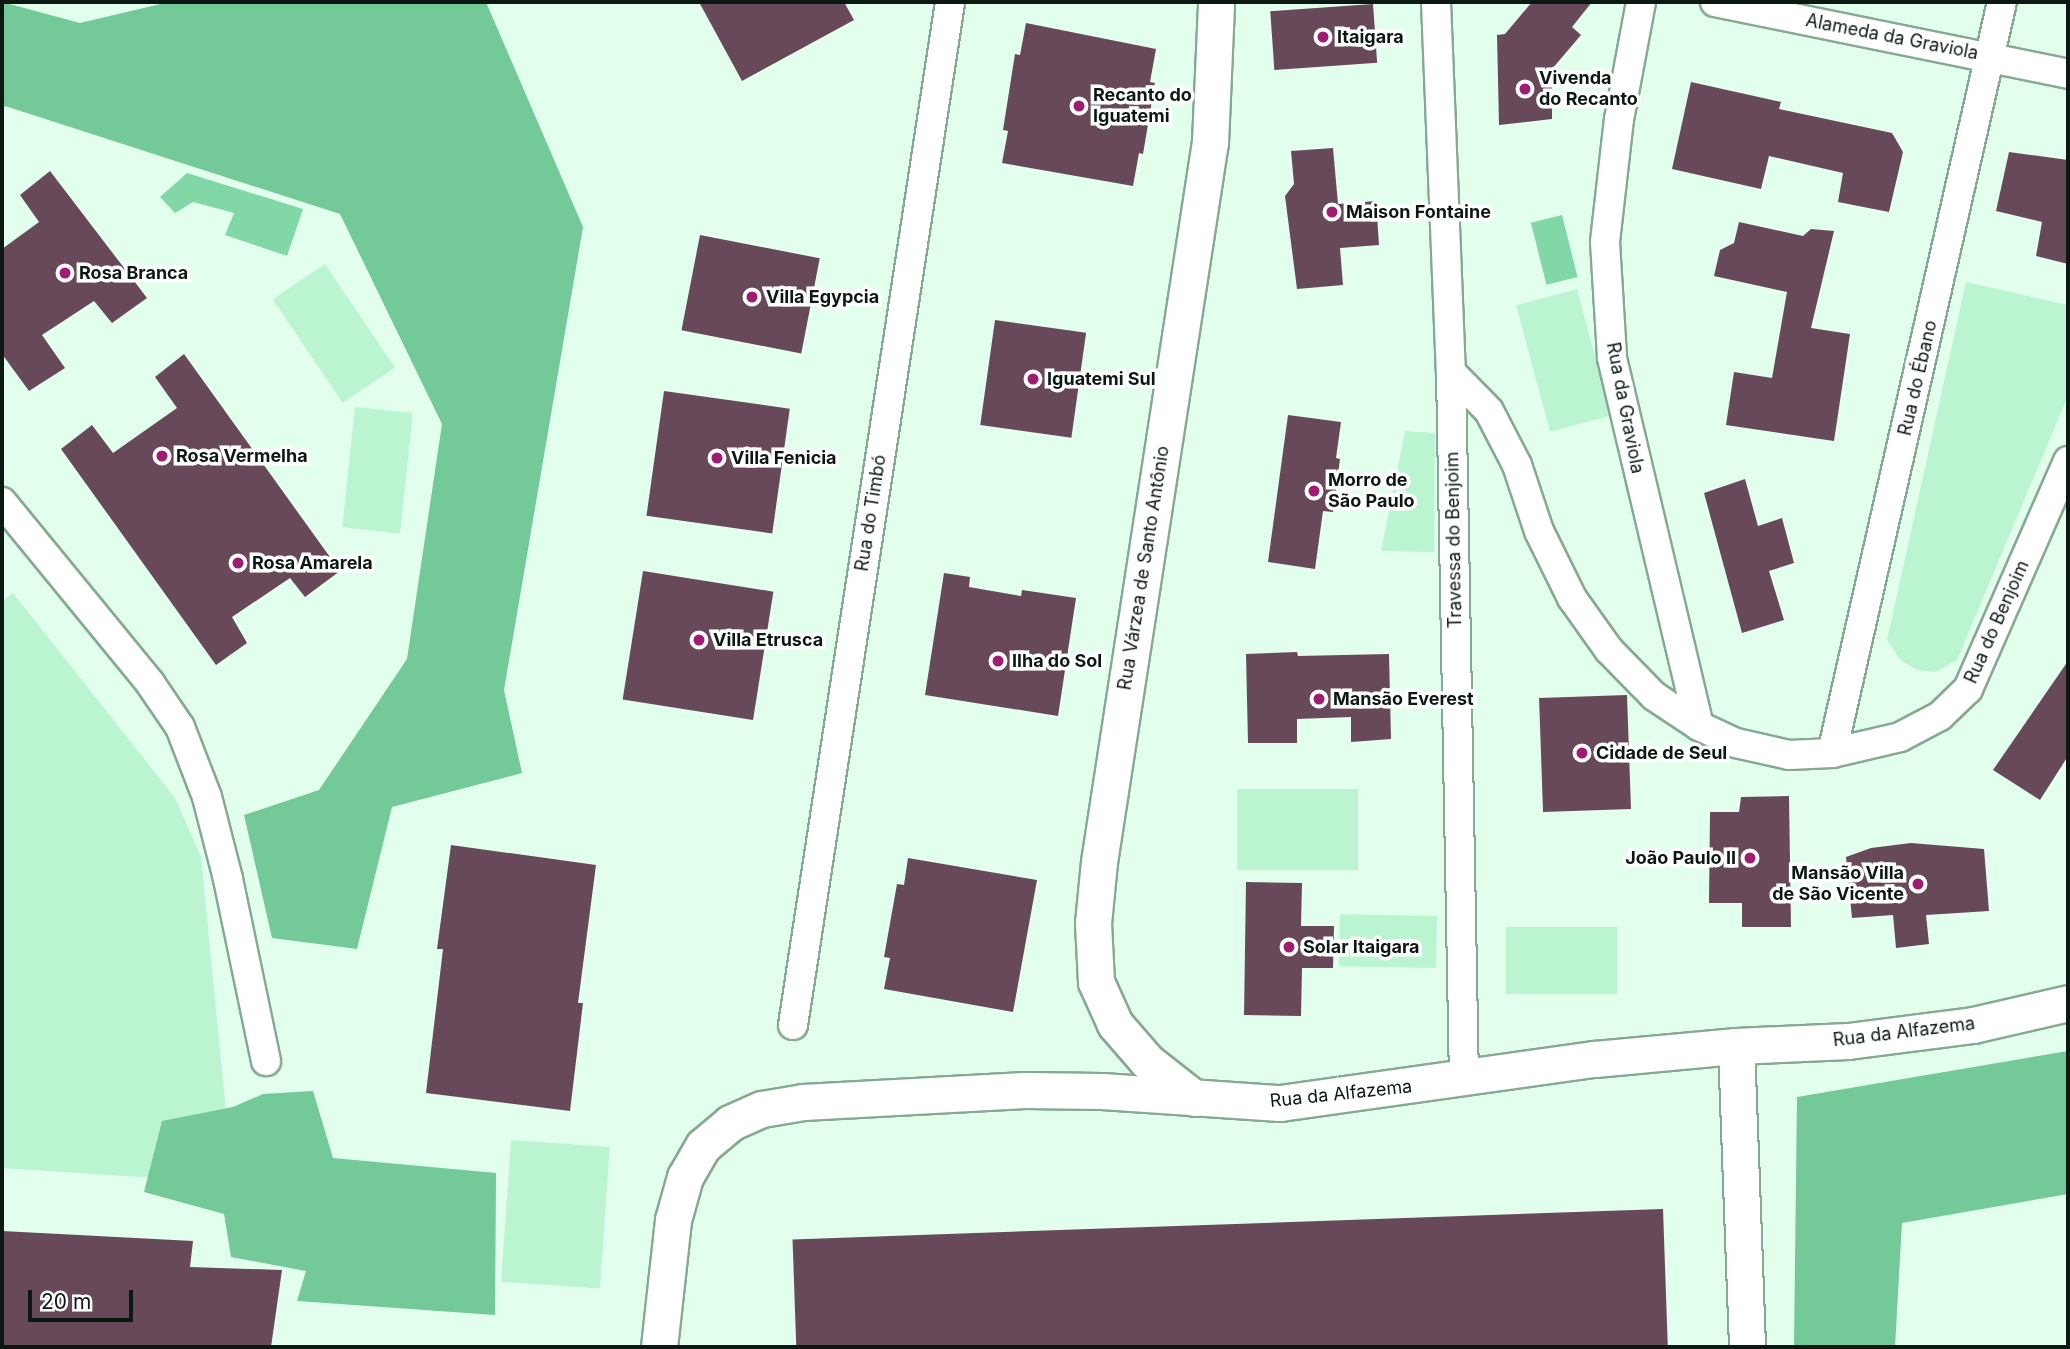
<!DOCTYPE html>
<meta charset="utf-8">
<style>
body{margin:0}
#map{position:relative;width:2070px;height:1349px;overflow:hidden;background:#e2ffed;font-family:Inter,sans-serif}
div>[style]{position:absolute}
.green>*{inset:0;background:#baf4d0;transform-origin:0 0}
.forest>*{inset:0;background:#73c998}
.water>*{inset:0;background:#81d7a6;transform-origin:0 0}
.building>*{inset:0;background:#684959;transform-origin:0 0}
.roads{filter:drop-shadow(2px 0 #87a994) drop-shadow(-2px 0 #87a994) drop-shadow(0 2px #87a994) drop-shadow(0 -2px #87a994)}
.minor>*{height:28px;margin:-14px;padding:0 14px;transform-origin:14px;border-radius:14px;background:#fff}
.tertiary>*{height:35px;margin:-17.5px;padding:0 17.5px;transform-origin:17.5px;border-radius:17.5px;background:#fff}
.dots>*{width:19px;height:19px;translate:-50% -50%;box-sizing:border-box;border:4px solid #fff;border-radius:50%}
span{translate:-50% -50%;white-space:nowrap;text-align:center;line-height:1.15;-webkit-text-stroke:7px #fff;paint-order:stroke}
.poi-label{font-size:18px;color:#0c1912;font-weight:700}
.left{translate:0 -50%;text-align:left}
.right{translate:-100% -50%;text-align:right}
.street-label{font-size:18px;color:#0c1912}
.frame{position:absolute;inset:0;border:4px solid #0c1912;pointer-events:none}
.scale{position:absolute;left:28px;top:1290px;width:105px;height:32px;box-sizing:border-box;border:4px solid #0c1912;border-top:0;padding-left:9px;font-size:21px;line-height:24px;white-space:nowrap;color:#0c1912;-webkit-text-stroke:5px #fff;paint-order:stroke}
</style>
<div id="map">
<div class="green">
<div style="left:325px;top:264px;width:125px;height:63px;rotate:56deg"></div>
<div style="clip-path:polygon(1966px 282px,2068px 305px,2068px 396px,1957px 660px,1936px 672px,1918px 670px,1901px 661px,1887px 640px)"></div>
<div style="left:1577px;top:289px;width:131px;height:63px;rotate:75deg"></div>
<div style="left:355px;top:407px;width:58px;height:121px;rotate:6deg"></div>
<div style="clip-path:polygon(1405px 431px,1435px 433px,1434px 552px,1381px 551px)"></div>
<div style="clip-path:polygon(13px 593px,175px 798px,201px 857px,233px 1183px,2px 1168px,2px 602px)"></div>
<div style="left:1237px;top:789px;width:121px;height:81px"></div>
<div style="left:1437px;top:916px;width:52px;height:97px;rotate:91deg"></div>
<div style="left:1617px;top:927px;width:67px;height:111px;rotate:90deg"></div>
<div style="left:511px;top:1140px;width:99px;height:142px;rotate:4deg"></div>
</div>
<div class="forest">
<div style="clip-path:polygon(2px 2px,80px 23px,169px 2px,486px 2px,583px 227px,504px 690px,522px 773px,392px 807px,357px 949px,272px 938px,244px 815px,319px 790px,407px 659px,442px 424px,340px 214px,5px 106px,2px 109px)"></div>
<div style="clip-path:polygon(2068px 1051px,2068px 1194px,1902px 1223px,1895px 1347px,1794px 1347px,1797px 1097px)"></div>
<div style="clip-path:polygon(313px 1091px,333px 1158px,496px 1173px,495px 1315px,297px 1301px,306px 1271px,231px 1257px,224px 1214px,144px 1192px,162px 1121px,233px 1107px,263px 1094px)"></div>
</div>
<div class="water">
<div style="clip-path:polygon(187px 173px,303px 209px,287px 256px,225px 235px,234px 213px,193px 202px,175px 213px,160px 197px)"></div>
<div style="left:1562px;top:215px;width:64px;height:32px;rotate:76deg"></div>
</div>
<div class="building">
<div style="clip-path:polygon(699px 2px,844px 2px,854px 20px,742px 81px)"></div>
<div style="clip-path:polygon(1532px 2px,1592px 2px,1572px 27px,1581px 35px,1552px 69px,1552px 119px,1499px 125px,1497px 35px,1505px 34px)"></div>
<div style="left:1373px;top:4px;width:59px;height:103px;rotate:86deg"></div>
<div style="clip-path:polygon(1026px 23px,1156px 49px,1150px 82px,1155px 83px,1143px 154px,1139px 153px,1133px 186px,1002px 163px,1008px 131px,1003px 130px,1015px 54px,1020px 55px)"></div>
<div style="clip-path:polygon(1691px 82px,1781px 102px,1779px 109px,1892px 133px,1903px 152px,1889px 212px,1838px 202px,1843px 173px,1769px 156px,1761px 189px,1672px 169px)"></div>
<div style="clip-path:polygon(1333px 148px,1338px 204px,1376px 201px,1379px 245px,1340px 248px,1343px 285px,1297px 289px,1285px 196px,1294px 184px,1291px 151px)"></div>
<div style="clip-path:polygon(2009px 152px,2068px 160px,2068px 264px,2036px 256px,2042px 222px,1996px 211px)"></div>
<div style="clip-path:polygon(50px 171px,147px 298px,112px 323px,94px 301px,42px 335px,65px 368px,29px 391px,2px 354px,2px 249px,39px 222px,20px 195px)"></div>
<div style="clip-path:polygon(1739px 222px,1803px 236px,1811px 229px,1834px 231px,1811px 328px,1850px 334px,1834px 441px,1726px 425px,1734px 372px,1772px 378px,1787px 292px,1714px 276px,1720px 250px,1734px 243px)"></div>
<div style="left:700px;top:235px;width:122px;height:97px;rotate:11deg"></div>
<div style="left:995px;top:320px;width:92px;height:106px;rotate:8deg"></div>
<div style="clip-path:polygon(184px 354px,340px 571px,305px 597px,290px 578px,232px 617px,247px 643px,216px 665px,61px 449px,92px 425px,113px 453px,177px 408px,155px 377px)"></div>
<div style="left:664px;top:391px;width:127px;height:126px;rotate:8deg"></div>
<div style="clip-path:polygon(1288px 415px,1341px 422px,1336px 458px,1340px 459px,1333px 512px,1323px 511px,1315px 569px,1268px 562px)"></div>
<div style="clip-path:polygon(1745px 479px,1758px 526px,1782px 518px,1794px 563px,1769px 571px,1784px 620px,1742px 633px,1704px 493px)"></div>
<div style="left:643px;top:571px;width:132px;height:130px;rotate:9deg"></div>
<div style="clip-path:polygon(944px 573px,970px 577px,969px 587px,1021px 596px,1022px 590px,1076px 598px,1058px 716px,925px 695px)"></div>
<div style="clip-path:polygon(1297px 652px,1298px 656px,1389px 654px,1391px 739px,1351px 742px,1351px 717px,1297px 719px,1297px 743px,1248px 743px,1246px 654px)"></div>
<div style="clip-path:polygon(2068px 661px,2068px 756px,2040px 800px,1993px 770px)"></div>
<div style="left:1627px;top:695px;width:114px;height:88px;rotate:88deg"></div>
<div style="clip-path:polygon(1789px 796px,1791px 927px,1742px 927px,1742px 903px,1709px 903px,1710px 812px,1739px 812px,1741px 797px)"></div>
<div style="clip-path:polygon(1911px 843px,1984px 849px,1989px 911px,1926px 915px,1929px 944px,1896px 948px,1893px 915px,1852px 918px,1846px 857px,1871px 848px)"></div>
<div style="clip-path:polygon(451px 845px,596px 865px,578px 1003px,583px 1003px,570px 1111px,426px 1093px,443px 949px,437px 949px)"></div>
<div style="clip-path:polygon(908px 858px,1037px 880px,1013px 1012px,884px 989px,890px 958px,884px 957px,897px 884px,904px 885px)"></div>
<div style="clip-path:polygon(1246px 882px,1302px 883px,1301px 926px,1334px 926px,1333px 968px,1302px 968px,1301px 1016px,1244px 1015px)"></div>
<div style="left:1663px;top:1209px;width:138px;height:871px;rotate:88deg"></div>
<div style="clip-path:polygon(2px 1231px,193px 1241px,190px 1267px,282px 1270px,271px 1347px,2px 1347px)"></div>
</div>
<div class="roads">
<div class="minor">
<div style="left:1436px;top:2px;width:370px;rotate:87.7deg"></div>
<div style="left:1451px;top:372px;width:707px;rotate:88.95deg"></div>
<div style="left:1641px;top:2px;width:119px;rotate:100.6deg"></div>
<div style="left:1619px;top:119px;width:124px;rotate:96.5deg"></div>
<div style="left:1605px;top:242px;width:116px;rotate:86.5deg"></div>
<div style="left:1612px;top:358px;width:378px;rotate:76.7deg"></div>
<div style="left:1715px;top:2px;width:360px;rotate:11.5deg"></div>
<div style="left:1451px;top:372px;width:54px;rotate:45.7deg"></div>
<div style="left:1489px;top:411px;width:61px;rotate:62.6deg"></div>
<div style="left:1517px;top:465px;width:70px;rotate:71.6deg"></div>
<div style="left:1539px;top:531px;width:75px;rotate:63.8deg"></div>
<div style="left:1572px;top:598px;width:64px;rotate:54.6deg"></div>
<div style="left:1609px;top:650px;width:64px;rotate:45.6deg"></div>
<div style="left:1654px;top:696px;width:54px;rotate:33.7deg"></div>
<div style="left:1699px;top:726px;width:41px;rotate:24.7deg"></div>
<div style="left:1736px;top:743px;width:54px;rotate:12.8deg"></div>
<div style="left:1789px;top:755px;width:43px;rotate:-2.7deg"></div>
<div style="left:1832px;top:753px;width:70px;rotate:-13.2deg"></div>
<div style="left:1900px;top:737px;width:45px;rotate:-27.7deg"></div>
<div style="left:1940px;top:716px;width:39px;rotate:-44deg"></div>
<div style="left:1968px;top:689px;width:249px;rotate:-66.3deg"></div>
<div style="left:2px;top:502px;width:234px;rotate:50.7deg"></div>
<div style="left:150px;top:683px;width:53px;rotate:55.7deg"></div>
<div style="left:180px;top:727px;width:75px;rotate:68.9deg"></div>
<div style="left:207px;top:797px;width:85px;rotate:75.6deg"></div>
<div style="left:228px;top:879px;width:186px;rotate:78.2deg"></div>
<div style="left:1832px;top:753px;width:770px;rotate:-77.25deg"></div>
<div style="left:793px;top:1025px;width:1035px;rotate:-81.27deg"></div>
</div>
<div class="tertiary">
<div style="left:1736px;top:1046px;width:301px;rotate:87.9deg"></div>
<div style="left:1194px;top:1098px;width:60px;rotate:-141.8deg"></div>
<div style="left:1147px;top:1061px;width:49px;rotate:-130.9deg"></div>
<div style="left:1115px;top:1024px;width:46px;rotate:-114.3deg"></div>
<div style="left:1096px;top:982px;width:59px;rotate:-92.9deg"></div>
<div style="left:1093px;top:923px;width:61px;rotate:-84.4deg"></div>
<div style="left:1099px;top:862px;width:729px;rotate:-81.24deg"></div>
<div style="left:1210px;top:142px;width:140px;rotate:-87.5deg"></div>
<div style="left:659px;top:1347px;width:128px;rotate:-83.7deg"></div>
<div style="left:673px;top:1220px;width:45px;rotate:-74.4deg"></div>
<div style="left:685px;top:1177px;width:36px;rotate:-60deg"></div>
<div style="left:703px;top:1146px;width:35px;rotate:-40deg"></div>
<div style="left:730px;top:1123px;width:35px;rotate:-24deg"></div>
<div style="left:762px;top:1109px;width:42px;rotate:-9.7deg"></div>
<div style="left:803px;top:1102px;width:222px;rotate:-3.1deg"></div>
<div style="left:1025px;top:1090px;width:77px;rotate:0.7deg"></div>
<div style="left:1102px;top:1091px;width:178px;rotate:3.9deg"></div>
<div style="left:1280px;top:1103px;width:318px;rotate:-8deg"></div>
<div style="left:1595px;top:1059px;width:142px;rotate:-5.3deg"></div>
<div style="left:1736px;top:1046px;width:112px;rotate:-2.6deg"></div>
<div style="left:1848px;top:1041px;width:126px;rotate:-7.3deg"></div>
<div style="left:1973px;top:1025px;width:98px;rotate:-13deg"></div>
</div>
</div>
<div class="dots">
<div style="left:1323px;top:37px;background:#9e1d70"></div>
<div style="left:1525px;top:89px;background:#9e1d70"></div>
<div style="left:1079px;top:106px;background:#9e1d70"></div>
<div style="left:1332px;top:212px;background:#9e1d70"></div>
<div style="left:65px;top:273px;background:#9e1d70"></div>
<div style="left:752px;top:297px;background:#9e1d70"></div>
<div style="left:1033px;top:379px;background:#9e1d70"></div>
<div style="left:162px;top:456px;background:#9e1d70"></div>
<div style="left:717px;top:458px;background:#9e1d70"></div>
<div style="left:1314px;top:491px;background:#9e1d70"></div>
<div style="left:238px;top:563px;background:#9e1d70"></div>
<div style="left:699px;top:640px;background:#9e1d70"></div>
<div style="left:998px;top:661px;background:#9e1d70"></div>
<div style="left:1319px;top:699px;background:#9e1d70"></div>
<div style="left:1582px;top:753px;background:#9e1d70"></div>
<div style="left:1750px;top:858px;background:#9e1d70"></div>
<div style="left:1918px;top:884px;background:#9e1d70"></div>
<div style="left:1289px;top:947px;background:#9e1d70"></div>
</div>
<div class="poi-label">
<span class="left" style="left:1337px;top:37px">Itaigara</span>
<span class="left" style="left:1539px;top:89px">Vivenda<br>do Recanto</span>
<span class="left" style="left:1093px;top:106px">Recanto do<br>Iguatemi</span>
<span class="left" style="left:1346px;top:212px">Maison Fontaine</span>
<span class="left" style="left:79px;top:273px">Rosa Branca</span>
<span class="left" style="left:766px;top:297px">Villa Egypcia</span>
<span class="left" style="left:1047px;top:379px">Iguatemi Sul</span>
<span class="left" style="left:176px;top:456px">Rosa Vermelha</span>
<span class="left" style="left:731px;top:458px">Villa Fenicia</span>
<span class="left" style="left:1328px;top:491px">Morro de<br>São Paulo</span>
<span class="left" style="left:252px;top:563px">Rosa Amarela</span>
<span class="left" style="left:713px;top:640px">Villa Etrusca</span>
<span class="left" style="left:1012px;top:661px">Ilha do Sol</span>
<span class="left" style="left:1333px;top:699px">Mansão Everest</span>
<span class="left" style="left:1596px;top:753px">Cidade de Seul</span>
<span class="right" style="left:1736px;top:858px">João Paulo II</span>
<span class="right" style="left:1904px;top:884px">Mansão Villa<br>de São Vicente</span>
<span class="left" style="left:1303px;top:947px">Solar Itaigara</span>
</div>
<div class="street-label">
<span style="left:1892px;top:37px;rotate:11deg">Alameda da Graviola</span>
<span style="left:1918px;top:378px;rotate:-77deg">Rua do Ébano</span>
<span style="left:1625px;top:408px;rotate:79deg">Rua da Graviola</span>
<span style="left:871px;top:513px;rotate:-81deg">Rua do Timbó</span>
<span style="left:1454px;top:540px;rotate:-91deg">Travessa do Benjoim</span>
<span style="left:1144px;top:568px;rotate:-81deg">Rua Várzea de Santo Antônio</span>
<span style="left:1997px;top:622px;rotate:-66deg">Rua do Benjoim</span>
<span style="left:1904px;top:1032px;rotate:-7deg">Rua da Alfazema</span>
<span style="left:1341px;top:1094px;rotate:-6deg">Rua da Alfazema</span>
</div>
<div class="frame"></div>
<div class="scale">20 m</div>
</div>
